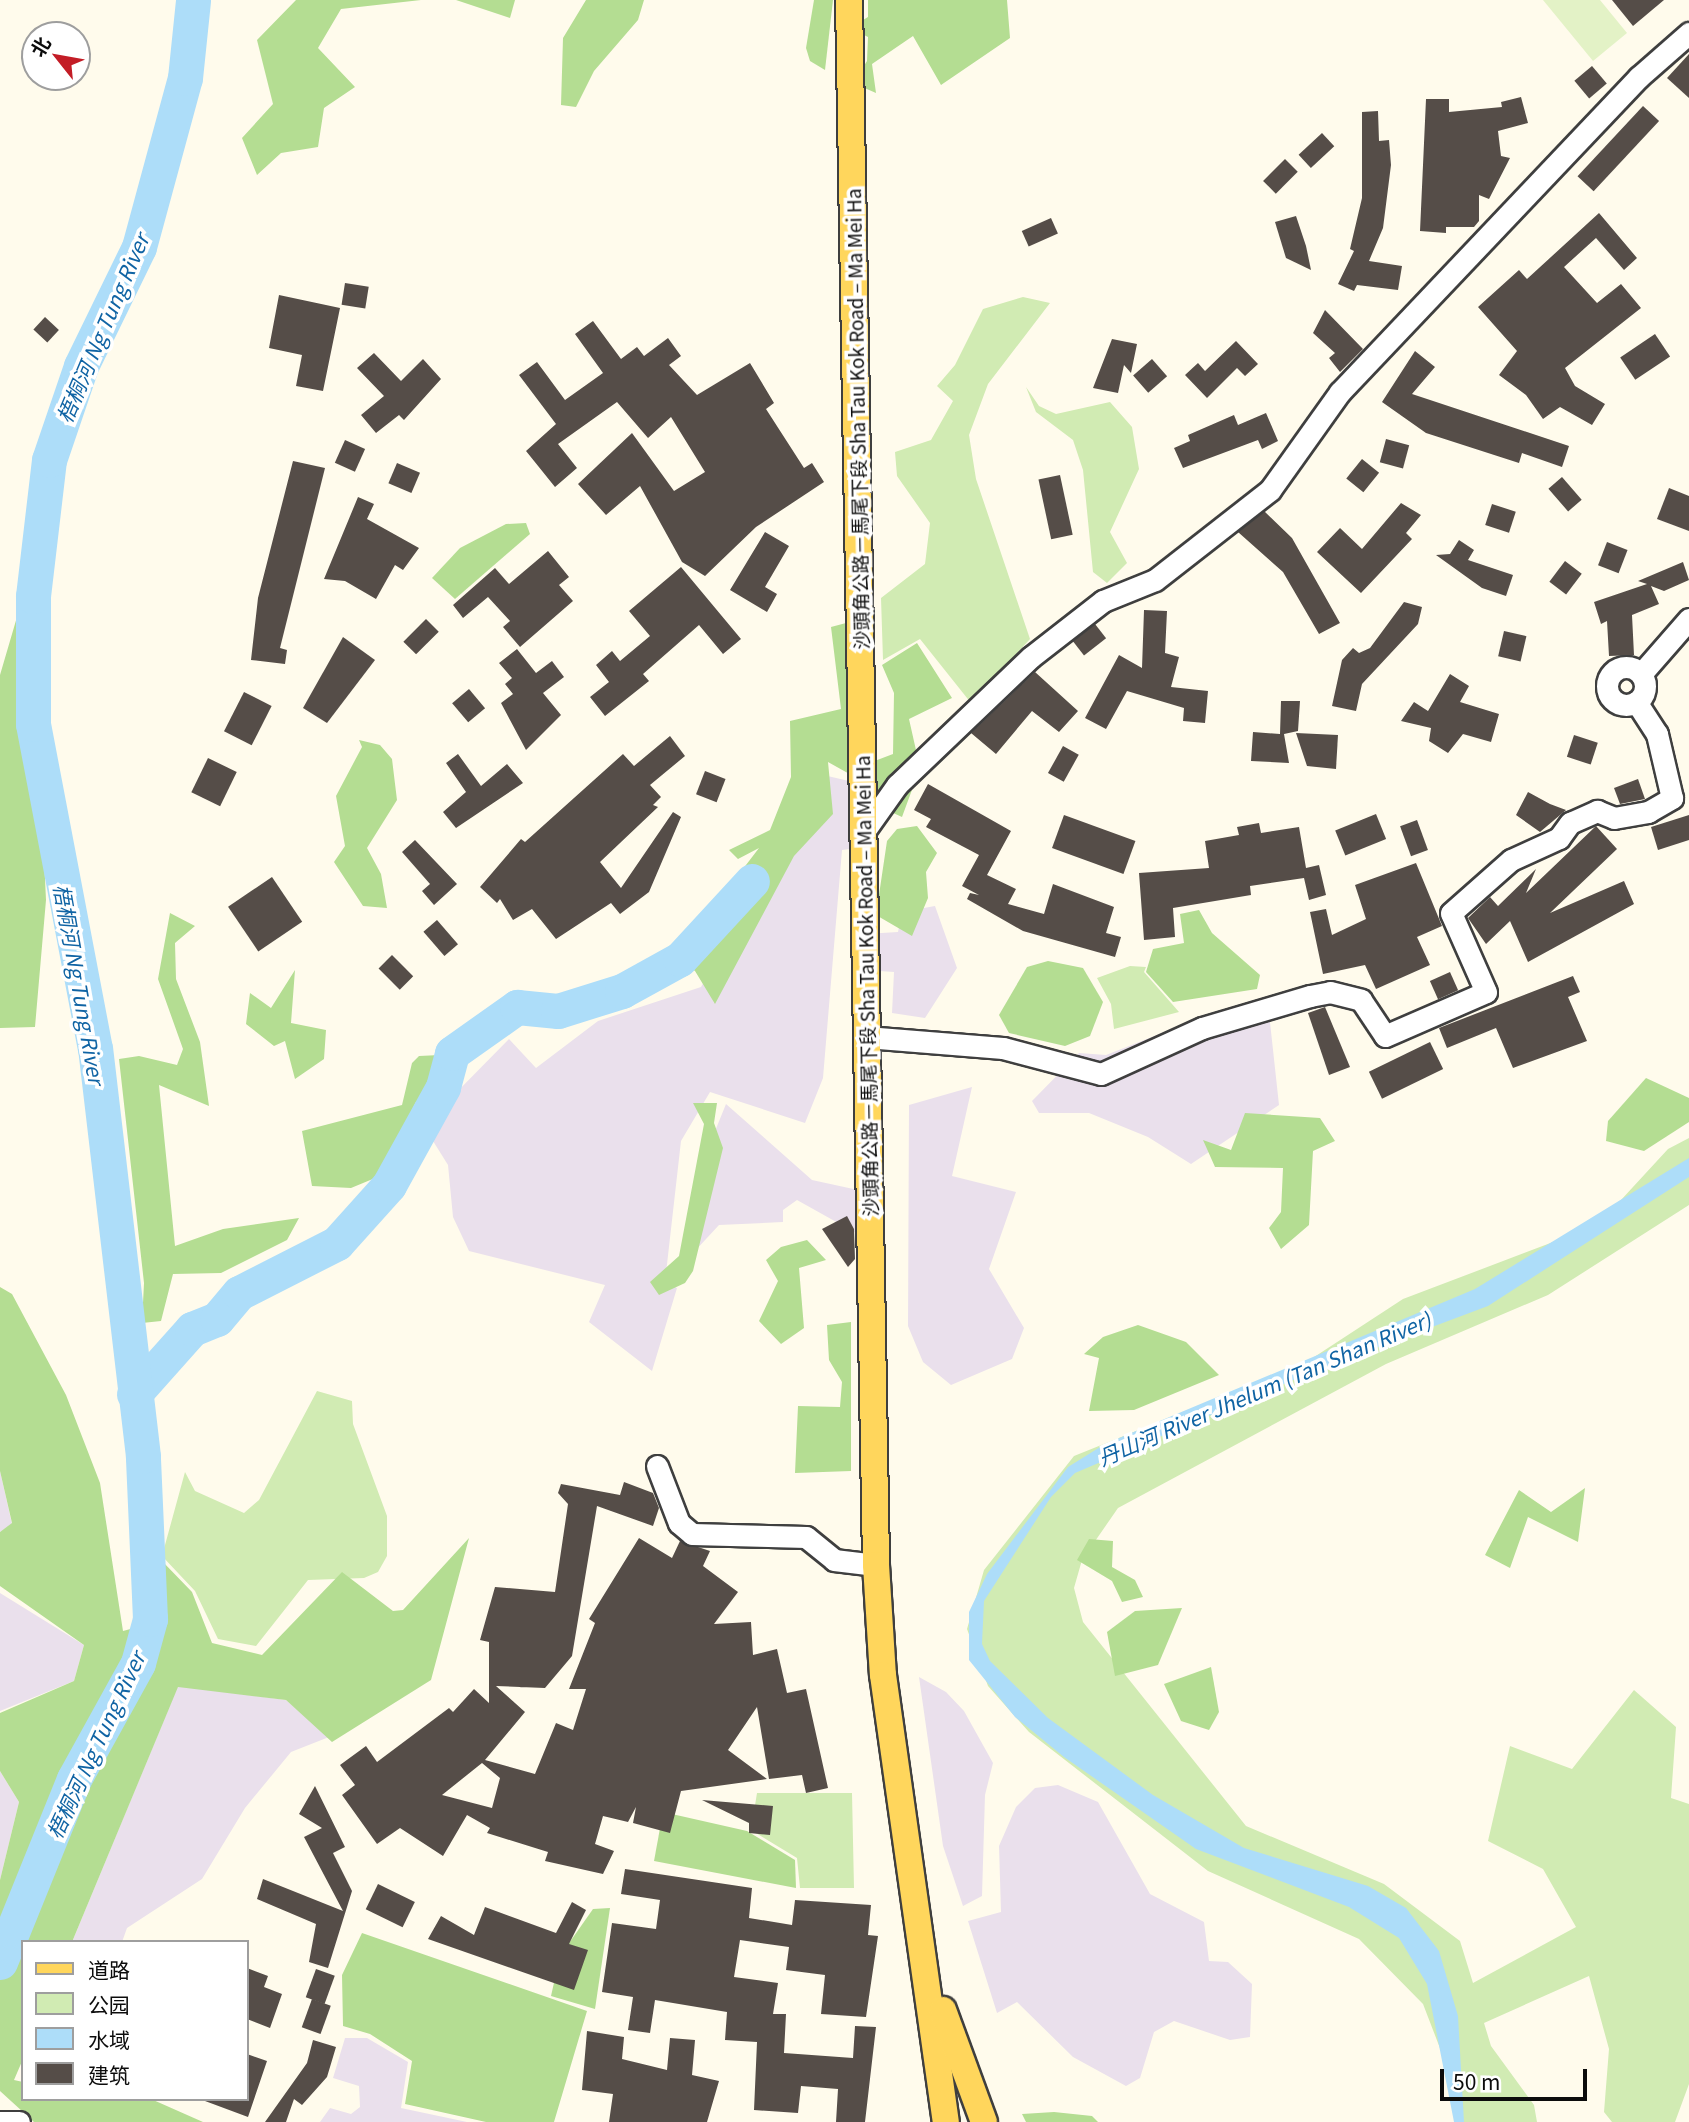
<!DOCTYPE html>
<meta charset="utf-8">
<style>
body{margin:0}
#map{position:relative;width:1689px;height:2122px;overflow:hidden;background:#fffbec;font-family:Georgia,"Noto Sans SC",serif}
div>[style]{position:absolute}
.industrial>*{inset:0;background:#eae0ec}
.green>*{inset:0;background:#d1ebb3}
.forest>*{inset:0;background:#b4dd92}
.pitch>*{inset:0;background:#e3f2c6}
.water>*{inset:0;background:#adddf9}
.river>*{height:35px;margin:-17.5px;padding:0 17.5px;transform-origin:17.5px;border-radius:17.5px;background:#adddf9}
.building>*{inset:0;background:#554d48;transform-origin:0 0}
.roads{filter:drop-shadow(2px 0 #3f3f3f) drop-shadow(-2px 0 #3f3f3f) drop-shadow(0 2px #3f3f3f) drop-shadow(0 -2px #3f3f3f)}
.minor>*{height:21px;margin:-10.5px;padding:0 10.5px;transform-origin:10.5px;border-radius:10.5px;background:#fff}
.minor>.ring{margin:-10.5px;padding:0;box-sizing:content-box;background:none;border:21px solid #fff;border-radius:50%}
.major>*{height:26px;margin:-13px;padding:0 13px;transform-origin:13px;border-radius:13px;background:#ffd65c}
span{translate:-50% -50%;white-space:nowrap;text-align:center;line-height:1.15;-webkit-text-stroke:7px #fff;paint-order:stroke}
.street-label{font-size:19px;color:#0c0c0c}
.water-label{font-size:21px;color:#1064a4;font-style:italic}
.legend{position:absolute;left:21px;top:1940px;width:228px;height:161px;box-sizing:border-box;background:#fff;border:2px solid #9e9e9e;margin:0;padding:9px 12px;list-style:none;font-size:21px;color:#0c0c0c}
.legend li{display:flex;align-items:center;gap:14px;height:35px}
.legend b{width:35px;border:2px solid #9e9e9e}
.north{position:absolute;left:21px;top:21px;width:70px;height:70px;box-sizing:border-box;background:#fff;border:2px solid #9e9e9e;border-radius:50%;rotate:301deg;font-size:19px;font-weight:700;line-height:28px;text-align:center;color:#0c0c0c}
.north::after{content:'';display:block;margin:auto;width:24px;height:32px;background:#c31d26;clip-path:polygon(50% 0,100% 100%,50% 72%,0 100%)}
.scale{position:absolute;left:1440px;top:2069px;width:147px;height:32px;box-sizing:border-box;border:4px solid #0c0c0c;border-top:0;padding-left:9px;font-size:21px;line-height:24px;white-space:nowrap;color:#0c0c0c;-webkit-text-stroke:5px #fff;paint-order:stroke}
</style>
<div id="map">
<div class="industrial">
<div style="clip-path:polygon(819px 774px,849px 781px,857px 848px,842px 850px,823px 1078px,805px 1123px,710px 1092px,681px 1141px,665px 1282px,677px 1288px,652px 1371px,589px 1322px,605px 1285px,469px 1251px,453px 1217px,448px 1165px,433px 1141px,446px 1103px,509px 1039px,536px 1068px,598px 1021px,701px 987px)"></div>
<div style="clip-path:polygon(935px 906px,957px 968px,925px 1018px,892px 1013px,894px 972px,865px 970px,865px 934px,898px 932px,902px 912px)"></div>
<div style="clip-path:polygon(1269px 1013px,1279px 1105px,1191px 1164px,1148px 1137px,1089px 1113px,1039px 1113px,1032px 1101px,1079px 1053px,1106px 1055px,1180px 1026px)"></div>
<div style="clip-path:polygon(972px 1087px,952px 1176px,1016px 1192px,989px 1269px,1024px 1328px,1012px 1359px,951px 1385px,923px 1362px,908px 1326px,909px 1105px)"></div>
<div style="clip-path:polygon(726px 1104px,812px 1180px,858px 1190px,856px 1233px,797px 1200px,783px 1210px,783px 1222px,719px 1225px,694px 1252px,694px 1183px)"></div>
<div style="clip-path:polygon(0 1471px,12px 1524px,0 1532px)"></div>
<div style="clip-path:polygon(0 1593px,84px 1645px,74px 1681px,0 1711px)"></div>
<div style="clip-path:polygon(919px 1677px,946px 1692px,964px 1711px,993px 1763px,985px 1795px,982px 1896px,963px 1906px,943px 1846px)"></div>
<div style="clip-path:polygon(178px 1686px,286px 1700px,329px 1737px,291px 1752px,245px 1808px,202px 1879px,127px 1928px,122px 1942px,72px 1942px)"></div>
<div style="clip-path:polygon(0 1771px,19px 1802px,0 1880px)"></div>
<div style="clip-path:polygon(1058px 1785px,1098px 1802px,1150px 1894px,1204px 1922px,1209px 1961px,1228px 1962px,1252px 1984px,1250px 2037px,1230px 2040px,1174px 2021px,1154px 2032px,1140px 2078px,1126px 2086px,1073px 2057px,1017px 2002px,997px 2013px,968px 1921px,1001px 1912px,999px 1846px,1016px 1807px,1035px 1788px)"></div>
<div style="clip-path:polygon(345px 2038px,367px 2038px,408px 2062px,401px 2108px,467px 2122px,320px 2122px,330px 2108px,351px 2114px,360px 2107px,359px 2086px,333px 2078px)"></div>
</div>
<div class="green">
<div style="clip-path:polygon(1023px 297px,1050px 303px,988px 384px,969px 435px,976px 479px,1030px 639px,971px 703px,920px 639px,883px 660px,881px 598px,925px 564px,930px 523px,897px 476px,895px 452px,931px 440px,953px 401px,937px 386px,955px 365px,983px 309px)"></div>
<div style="clip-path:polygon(1026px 387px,1039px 406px,1056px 414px,1110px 402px,1132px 427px,1139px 469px,1110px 532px,1127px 563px,1107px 583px,1093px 572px,1083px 470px,1073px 440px,1036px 412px)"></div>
<div style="clip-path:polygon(1130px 966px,1146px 967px,1144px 972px,1179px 1012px,1114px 1029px,1111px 1004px,1097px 978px)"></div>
<div style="clip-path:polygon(1689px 1138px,1689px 1205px,1548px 1295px,1386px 1364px,1118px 1508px,1082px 1560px,1074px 1588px,1083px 1622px,1246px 1826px,1384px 1884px,1460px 1941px,1473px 1983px,1576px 1927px,1543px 1869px,1488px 1841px,1510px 1746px,1572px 1769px,1634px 1690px,1676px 1727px,1671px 1798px,1689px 1804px,1689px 2084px,1675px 2122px,1612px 2122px,1604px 2112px,1609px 2049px,1589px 1976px,1484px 2023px,1491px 2046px,1534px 2105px,1537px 2122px,1457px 2122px,1453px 2082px,1423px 2004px,1359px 1939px,1208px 1871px,1029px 1732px,988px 1686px,967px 1629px,984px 1570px,1074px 1456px,1305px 1363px,1403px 1299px,1569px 1236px,1621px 1200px,1668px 1149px)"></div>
<div style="clip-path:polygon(317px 1391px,352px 1401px,353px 1424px,387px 1516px,387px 1556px,378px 1572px,364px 1578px,308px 1580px,256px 1646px,218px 1639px,195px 1591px,162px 1556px,185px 1472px,195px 1491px,244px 1513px,259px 1500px)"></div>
<div style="clip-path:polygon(757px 1793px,852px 1793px,854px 1888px,800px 1888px,797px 1858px,751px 1830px)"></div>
</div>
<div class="forest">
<div style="clip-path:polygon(296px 0,421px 0,341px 9px,318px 48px,355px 87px,324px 108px,318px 147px,281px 153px,257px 175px,242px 138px,273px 104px,257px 40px)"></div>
<div style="clip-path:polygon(456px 0,515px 0,510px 18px)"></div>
<div style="clip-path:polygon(586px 0,644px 0,638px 20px,594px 71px,576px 107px,561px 105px,563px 38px)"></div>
<div style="clip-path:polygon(814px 0,833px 0,825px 70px,810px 61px,806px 48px)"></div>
<div style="clip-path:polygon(868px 0,1007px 0,1010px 38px,941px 85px,913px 36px,872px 64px,876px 93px,853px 83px,867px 61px,868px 37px,850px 28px,868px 17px)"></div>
<div style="clip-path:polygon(526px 523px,530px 534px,455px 599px,432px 578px,460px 548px,506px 524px)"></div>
<div style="clip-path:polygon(17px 617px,47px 618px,40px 773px,46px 900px,35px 1027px,0 1028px,0 675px)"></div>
<div style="clip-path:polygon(861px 619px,853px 776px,828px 762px,833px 814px,794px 856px,715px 1004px,695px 971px,667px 950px,710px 912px,759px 848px,738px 859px,729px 850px,770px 830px,791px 777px,790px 721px,841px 709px,831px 627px)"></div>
<div style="clip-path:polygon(917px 643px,952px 698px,909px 719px,920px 768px,902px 817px,869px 802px,872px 762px,893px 754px,894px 693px,882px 665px)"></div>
<div style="clip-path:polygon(359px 740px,380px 745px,392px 759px,397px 800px,367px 848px,381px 874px,387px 908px,363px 906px,334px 862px,345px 846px,336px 796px,362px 747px)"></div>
<div style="clip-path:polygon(917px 826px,937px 853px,926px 872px,928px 898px,912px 936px,876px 915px,887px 841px,897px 829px)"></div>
<div style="clip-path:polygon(1199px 910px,1212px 933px,1260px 975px,1257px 989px,1173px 1002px,1146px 972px,1153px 949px,1184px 943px,1180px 914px)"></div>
<div style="clip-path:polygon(170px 913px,195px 926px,175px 943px,176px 979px,200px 1042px,209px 1106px,159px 1085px,175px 1246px,223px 1229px,299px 1218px,287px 1240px,221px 1273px,173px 1274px,161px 1321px,142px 1323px,144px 1283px,119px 1059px,139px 1056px,177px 1065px,183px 1049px,158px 979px)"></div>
<div style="clip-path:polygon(1048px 961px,1083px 968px,1103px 1002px,1090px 1036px,1065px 1046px,1009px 1033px,999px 1015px,1027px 967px)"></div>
<div style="clip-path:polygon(295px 970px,291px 1023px,326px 1030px,324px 1059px,295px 1079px,285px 1041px,274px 1046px,246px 1024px,250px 993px,271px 1008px)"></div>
<div style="clip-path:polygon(440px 1055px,431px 1103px,416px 1102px,380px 1176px,351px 1188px,312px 1186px,302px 1131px,402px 1105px,412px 1063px,419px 1056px)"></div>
<div style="clip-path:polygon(1646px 1078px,1689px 1098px,1689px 1122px,1644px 1151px,1606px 1141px,1608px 1121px)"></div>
<div style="clip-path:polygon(693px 1103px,717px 1103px,714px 1123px,723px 1148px,693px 1271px,685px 1283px,659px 1295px,650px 1282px,679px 1256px,704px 1124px)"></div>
<div style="clip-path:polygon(1245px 1113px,1320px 1118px,1335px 1141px,1313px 1151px,1309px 1225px,1281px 1249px,1269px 1228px,1281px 1212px,1283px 1168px,1215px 1167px,1203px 1140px,1231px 1150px)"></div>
<div style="clip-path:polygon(807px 1240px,826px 1260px,799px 1268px,804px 1328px,781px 1344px,759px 1321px,778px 1281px,766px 1260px,781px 1247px)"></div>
<div style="clip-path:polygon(0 1287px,12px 1294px,66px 1395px,100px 1483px,123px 1631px,153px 1623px,162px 1561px,192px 1592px,212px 1643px,262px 1655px,342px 1572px,393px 1611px,403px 1610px,469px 1538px,431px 1680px,332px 1742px,286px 1700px,178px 1687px,72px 1942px,23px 1942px,23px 2059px,14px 2080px,23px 2082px,23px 2099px,151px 2099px,203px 2122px,34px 2122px,0 2091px,0 1880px,19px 1802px,0 1771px,0 1713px,74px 1681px,84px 1645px,0 1586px,0 1532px,12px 1523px,0 1471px)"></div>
<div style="clip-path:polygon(851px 1322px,851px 1471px,795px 1473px,798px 1406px,840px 1407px,842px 1382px,829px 1360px,827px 1325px)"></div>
<div style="clip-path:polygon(1138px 1325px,1186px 1342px,1219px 1375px,1134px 1410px,1089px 1411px,1099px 1358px,1084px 1354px,1103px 1337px)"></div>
<div style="clip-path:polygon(1585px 1488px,1578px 1542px,1528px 1517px,1510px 1568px,1485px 1555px,1519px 1490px,1551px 1512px)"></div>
<div style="clip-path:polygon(1089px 1539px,1113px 1541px,1112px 1567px,1135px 1580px,1143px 1597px,1122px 1602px,1112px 1581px,1077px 1560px)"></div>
<div style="clip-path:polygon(1182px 1608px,1158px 1665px,1115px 1676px,1107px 1632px,1135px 1611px)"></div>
<div style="clip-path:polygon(1211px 1667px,1219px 1712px,1209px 1730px,1181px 1721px,1164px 1684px)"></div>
<div style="clip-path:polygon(663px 1812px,747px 1831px,795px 1860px,796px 1888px,654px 1861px)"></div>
<div style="clip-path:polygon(610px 1908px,595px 2009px,551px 1996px,560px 1956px,593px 1909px)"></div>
<div style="clip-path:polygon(362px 1933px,587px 2011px,554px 2122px,486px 2122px,405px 2104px,412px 2061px,370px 2034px,343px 2026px,342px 1975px)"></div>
<div style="clip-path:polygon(1054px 2112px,1092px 2116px,1098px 2122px,1026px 2122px,1022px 2114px)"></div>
</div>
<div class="pitch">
<div style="clip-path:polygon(1543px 0,1600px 0,1627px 33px,1593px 61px)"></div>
</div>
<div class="water">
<div style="clip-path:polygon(1689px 1158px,1689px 1177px,1488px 1306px,1312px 1372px,1075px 1473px,1051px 1497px,984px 1601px,982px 1644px,990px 1661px,1048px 1718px,1153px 1795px,1244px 1848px,1368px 1886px,1406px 1908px,1439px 1951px,1458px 2016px,1464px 2122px,1454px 2122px,1427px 1984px,1399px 1938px,1349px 1907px,1196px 1849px,1064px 1757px,1015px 1717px,969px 1660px,969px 1612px,987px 1574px,1068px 1467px,1105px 1444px,1475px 1289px)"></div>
</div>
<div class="river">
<div style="left:134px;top:1394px;width:87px;rotate:-48.3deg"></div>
<div style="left:192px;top:1329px;width:27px;rotate:-22deg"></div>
<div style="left:217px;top:1319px;width:34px;rotate:-50deg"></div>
<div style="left:239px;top:1293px;width:110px;rotate:-27deg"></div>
<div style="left:337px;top:1243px;width:78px;rotate:-48.1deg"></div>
<div style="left:389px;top:1185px;width:112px;rotate:-61.1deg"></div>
<div style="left:443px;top:1087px;width:35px;rotate:-75deg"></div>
<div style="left:452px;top:1053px;width:80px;rotate:-35.3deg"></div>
<div style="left:517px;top:1007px;width:41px;rotate:5.6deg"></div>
<div style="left:558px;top:1011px;width:67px;rotate:-17.4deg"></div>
<div style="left:622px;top:991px;width:66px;rotate:-28.9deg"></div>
<div style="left:680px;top:959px;width:106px;rotate:-47.3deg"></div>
<div style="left:0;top:1962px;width:197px;rotate:-68deg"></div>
<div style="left:74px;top:1779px;width:132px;rotate:-61.1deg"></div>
<div style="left:138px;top:1663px;width:46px;rotate:-74.7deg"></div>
<div style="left:150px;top:1619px;width:163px;rotate:-92.5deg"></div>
<div style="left:143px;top:1456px;width:410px;rotate:-96.7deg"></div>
<div style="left:95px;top:1049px;width:331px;rotate:-100.8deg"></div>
<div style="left:33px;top:724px;width:128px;rotate:-90deg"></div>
<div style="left:33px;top:596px;width:137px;rotate:-83.3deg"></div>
<div style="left:49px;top:460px;width:99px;rotate:-71.2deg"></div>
<div style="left:81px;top:366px;width:132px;rotate:-64deg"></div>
<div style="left:139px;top:247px;width:175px;rotate:-74.8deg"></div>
<div style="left:185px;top:78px;width:78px;rotate:-84.1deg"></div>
</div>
<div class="building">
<div style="clip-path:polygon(1612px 0,1664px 0,1633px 26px)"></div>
<div style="clip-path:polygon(1689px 54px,1689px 98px,1667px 78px)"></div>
<div style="left:1592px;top:66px;width:23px;height:23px;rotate:50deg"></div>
<div style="clip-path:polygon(1521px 97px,1528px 123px,1498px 131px,1501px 156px,1510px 158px,1489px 199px,1479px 195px,1479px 221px,1474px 227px,1446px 227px,1446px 233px,1420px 231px,1426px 99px,1449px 99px,1449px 112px,1502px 107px,1501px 102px)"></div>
<div style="left:1643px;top:106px;width:22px;height:96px;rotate:43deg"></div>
<div style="clip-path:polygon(1378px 111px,1379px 141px,1389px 140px,1391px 165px,1383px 228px,1369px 261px,1402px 266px,1398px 290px,1357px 285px,1354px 291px,1338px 284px,1354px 251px,1350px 249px,1362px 198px,1362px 112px)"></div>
<div style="left:1322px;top:133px;width:18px;height:32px;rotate:47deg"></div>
<div style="left:1285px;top:159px;width:18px;height:31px;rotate:45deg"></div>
<div style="clip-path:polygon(1599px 213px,1637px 258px,1624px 270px,1596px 238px,1564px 267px,1597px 303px,1621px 284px,1641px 308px,1565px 368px,1575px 386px,1605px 404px,1592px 425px,1560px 407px,1543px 419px,1526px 395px,1499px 375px,1517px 351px,1478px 307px,1519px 270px,1527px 279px)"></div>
<div style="clip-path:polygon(1296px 216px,1306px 246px,1311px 270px,1286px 258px,1275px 222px)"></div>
<div style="left:1051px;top:218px;width:17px;height:32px;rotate:66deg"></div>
<div style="left:345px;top:283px;width:24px;height:22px;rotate:9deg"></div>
<div style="clip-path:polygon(279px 295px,340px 308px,323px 391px,296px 386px,302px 355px,269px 348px)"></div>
<div style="clip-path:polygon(1325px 310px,1363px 349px,1340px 372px,1329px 358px,1335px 353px,1313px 333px)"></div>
<div style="left:45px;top:317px;width:19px;height:17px;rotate:43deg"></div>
<div style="clip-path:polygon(593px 321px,621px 359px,637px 347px,644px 356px,668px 338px,681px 356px,669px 365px,697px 395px,750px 363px,774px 403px,766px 409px,804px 468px,812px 463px,824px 482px,756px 527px,705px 576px,682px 562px,640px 486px,606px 515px,578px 484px,632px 433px,674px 491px,705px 472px,671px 417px,648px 438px,617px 402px,558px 444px,577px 468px,555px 487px,526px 451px,556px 424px,519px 375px,537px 362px,565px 400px,603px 373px,575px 334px)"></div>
<div style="left:1655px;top:334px;width:27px;height:42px;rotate:56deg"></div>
<div style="clip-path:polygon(1112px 339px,1137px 344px,1131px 373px,1124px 365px,1118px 393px,1093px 388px)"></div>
<div style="clip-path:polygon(1236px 341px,1258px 364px,1245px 376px,1237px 368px,1207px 398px,1185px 375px,1198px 363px,1205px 371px)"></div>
<div style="clip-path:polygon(1415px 351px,1435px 367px,1412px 394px,1569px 446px,1562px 467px,1522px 453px,1519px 463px,1426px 433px,1382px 402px)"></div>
<div style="clip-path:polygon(374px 353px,401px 381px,423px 359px,441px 379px,404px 420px,399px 415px,376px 433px,361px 415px,384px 396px,357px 368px)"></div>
<div style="left:1152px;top:359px;width:23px;height:25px;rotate:49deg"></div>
<div style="clip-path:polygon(1266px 413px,1278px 441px,1262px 449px,1258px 440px,1183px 468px,1174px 448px,1190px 441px,1188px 435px,1234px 415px,1238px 425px)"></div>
<div style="left:1386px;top:439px;width:24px;height:24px;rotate:15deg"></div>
<div style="left:345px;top:440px;width:22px;height:25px;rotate:24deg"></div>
<div style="left:1362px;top:459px;width:22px;height:25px;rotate:39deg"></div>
<div style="clip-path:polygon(293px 461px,325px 468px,280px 648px,287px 650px,285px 664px,251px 660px,258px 598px)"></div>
<div style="left:397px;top:463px;width:25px;height:22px;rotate:23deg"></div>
<div style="left:1060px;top:475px;width:61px;height:22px;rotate:78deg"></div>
<div style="left:1562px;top:477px;width:30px;height:18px;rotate:49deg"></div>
<div style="clip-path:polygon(1669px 488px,1689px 496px,1689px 531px,1657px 519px)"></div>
<div style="clip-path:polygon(358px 497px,374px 504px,367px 519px,419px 548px,403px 570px,395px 565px,376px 599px,345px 581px,324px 579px)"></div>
<div style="clip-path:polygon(1401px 503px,1421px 515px,1406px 533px,1412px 539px,1361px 593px,1317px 552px,1340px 528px,1362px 549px)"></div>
<div style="left:1492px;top:504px;width:25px;height:22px;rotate:18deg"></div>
<div style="clip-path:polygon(1264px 511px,1292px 538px,1340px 623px,1319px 634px,1283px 572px,1238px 532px)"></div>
<div style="clip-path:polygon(765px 532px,789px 546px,765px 587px,777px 594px,767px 612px,730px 590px)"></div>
<div style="clip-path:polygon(1459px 540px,1474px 550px,1468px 560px,1513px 575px,1506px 596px,1482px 588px,1436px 555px,1450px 554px)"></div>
<div style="left:1607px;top:542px;width:22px;height:25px;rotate:21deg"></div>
<div style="clip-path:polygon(548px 551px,569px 577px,559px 585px,573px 601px,520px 647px,503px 627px,510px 621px,488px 597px,463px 618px,453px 605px,495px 568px,509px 584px)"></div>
<div style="left:1565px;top:561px;width:21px;height:26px;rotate:37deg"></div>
<div style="clip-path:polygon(1683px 562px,1689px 580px,1664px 591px,1651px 586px,1659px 604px,1632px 615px,1634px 655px,1609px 656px,1607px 621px,1601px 624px,1594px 602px,1647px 584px,1638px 581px)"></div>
<div style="clip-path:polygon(681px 567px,741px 639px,723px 654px,699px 625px,643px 674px,649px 681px,605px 716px,590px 697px,609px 682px,596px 665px,612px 651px,620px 661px,650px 636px,629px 611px)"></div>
<div style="clip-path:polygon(1404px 602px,1422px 607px,1418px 624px,1362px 684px,1356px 711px,1332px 706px,1342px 660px,1353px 648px,1359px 653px,1370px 648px)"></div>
<div style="clip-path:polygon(1144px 610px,1167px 611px,1165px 653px,1179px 657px,1171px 687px,1208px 691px,1205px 723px,1183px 721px,1184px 708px,1127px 691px,1106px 729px,1085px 718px,1119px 655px,1142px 668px)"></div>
<div style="left:426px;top:619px;width:18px;height:32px;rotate:45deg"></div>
<div style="left:1095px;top:624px;width:18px;height:28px;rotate:52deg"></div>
<div style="left:1504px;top:631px;width:23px;height:26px;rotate:13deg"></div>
<div style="clip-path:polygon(343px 637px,375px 660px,327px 723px,303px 708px)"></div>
<div style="clip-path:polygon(517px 649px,536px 673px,552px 661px,564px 677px,543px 693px,561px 715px,526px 750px,501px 703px,513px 694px,505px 684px,512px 678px,499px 663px)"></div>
<div style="clip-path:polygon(1035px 672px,1078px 711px,1059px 732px,1032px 711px,996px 754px,971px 733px)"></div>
<div style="clip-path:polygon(1450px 674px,1469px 686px,1460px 702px,1499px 714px,1491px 742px,1463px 734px,1448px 753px,1429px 741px,1431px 728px,1401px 721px,1414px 702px,1428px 711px)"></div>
<div style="left:469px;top:689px;width:25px;height:22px;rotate:50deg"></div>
<div style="left:244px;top:692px;width:31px;height:44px;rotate:27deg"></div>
<div style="clip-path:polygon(1281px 701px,1300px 701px,1298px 731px,1284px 734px,1289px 763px,1251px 761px,1253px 732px,1280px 734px)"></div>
<div style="clip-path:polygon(1296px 733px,1338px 735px,1336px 769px,1307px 766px)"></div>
<div style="left:1574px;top:735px;width:25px;height:23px;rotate:18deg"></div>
<div style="clip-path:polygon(670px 736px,685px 756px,650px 785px,661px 797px,653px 805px,658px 807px,600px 862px,621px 888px,673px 812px,681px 817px,649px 892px,620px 914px,611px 903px,556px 939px,532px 909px,513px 920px,500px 899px,497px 903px,480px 887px,521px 839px,525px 842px,623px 754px,634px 766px)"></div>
<div style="left:1063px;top:746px;width:18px;height:31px;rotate:29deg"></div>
<div style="clip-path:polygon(458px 754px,481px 786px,507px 764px,523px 783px,456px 828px,443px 812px,466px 792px,446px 763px)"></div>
<div style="left:208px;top:758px;width:32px;height:38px;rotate:26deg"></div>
<div style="left:705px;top:771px;width:22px;height:25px;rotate:21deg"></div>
<div style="clip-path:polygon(1638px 779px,1645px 799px,1620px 804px,1614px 788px)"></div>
<div style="clip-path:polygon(928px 784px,1011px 831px,987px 875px,1016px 889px,1008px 904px,1044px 914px,1053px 884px,1114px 907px,1106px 933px,1121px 937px,1115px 957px,1023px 931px,967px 899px,970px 893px,979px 895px,962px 886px,979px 855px,926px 827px,931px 819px,914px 810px)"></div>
<div style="clip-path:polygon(1528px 792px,1550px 804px,1566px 810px,1540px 832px,1516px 815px)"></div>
<div style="left:1376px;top:814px;width:27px;height:44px;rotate:68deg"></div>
<div style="left:1064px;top:815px;width:76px;height:35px;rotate:20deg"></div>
<div style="clip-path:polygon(1689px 815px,1689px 840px,1658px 850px,1651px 827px)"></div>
<div style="left:1417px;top:820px;width:32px;height:18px;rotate:70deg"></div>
<div style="clip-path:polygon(1259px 823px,1261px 833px,1299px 827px,1306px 868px,1319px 865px,1326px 895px,1309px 900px,1304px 878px,1250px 886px,1251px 895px,1173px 908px,1175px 937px,1144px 940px,1139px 873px,1209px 868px,1205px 841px,1239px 835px,1237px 827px)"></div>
<div style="clip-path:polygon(1596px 826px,1617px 849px,1550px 913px,1624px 881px,1634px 904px,1528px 962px,1510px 921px,1486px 944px,1468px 918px,1490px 897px,1498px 906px,1536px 869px,1526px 893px)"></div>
<div style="clip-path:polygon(415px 840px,457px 884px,434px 905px,422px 891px,430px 884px,402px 852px)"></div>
<div style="clip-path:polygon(1416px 863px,1442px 926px,1417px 937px,1430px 965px,1376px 989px,1365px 965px,1323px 974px,1310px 912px,1326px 909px,1332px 935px,1366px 919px,1355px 885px)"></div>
<div style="left:272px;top:877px;width:54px;height:53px;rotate:56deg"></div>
<div style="left:437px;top:920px;width:32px;height:18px;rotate:49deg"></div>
<div style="left:392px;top:955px;width:30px;height:19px;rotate:45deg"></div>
<div style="left:1450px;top:972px;width:20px;height:22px;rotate:66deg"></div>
<div style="clip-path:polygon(1573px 976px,1580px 992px,1568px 997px,1587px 1041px,1513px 1068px,1496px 1028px,1447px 1048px,1439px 1028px)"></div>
<div style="clip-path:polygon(1325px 1007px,1350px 1067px,1329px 1075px,1308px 1013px)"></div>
<div style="left:1430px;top:1042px;width:30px;height:68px;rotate:64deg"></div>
<div style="clip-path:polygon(847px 1216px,854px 1229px,855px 1259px,848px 1267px,822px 1229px)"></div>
<div style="clip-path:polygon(evenodd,624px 1482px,653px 1493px,659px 1508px,653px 1526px,597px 1506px,572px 1656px,545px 1688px,496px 1686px,525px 1712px,485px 1760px,535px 1774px,556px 1723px,573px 1730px,586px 1689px,569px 1689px,595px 1623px,589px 1619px,639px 1538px,672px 1558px,680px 1541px,710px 1551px,703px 1566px,738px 1592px,714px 1624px,751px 1622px,753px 1655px,777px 1649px,787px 1693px,806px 1689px,828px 1788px,806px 1793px,802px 1775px,769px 1779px,757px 1707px,728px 1750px,767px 1779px,681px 1791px,670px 1833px,633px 1823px,636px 1807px,628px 1822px,603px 1816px,595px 1844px,614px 1851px,603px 1874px,545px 1861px,548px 1852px,487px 1833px,490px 1828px,467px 1815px,443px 1856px,400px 1828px,377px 1844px,342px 1795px,355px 1785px,340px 1765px,366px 1746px,377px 1762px,449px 1708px,453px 1712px,474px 1689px,489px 1703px,489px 1642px,480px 1640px,495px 1587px,555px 1592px,568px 1504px,558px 1493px,561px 1484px,620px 1495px,624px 1482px,482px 1763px,500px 1778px,492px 1808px,442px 1795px,482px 1763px)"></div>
<div style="clip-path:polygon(315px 1786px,345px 1847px,333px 1853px,352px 1891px,328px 1968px,309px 1962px,316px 1924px,257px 1899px,263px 1879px,343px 1911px,304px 1837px,322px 1828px,299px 1814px)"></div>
<div style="clip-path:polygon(702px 1800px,773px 1806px,770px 1835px,749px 1833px,749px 1823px)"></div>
<div style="clip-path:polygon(625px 1869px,752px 1888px,749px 1918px,792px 1925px,795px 1900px,871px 1905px,868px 1935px,878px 1936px,866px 2017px,821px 2014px,825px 1975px,786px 1970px,789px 1947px,740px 1940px,734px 1977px,778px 1983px,773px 2014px,786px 2014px,784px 2053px,853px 2058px,855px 2026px,876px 2027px,865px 2122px,836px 2122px,838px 2089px,801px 2086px,798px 2113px,754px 2110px,757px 2042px,725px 2040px,727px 2012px,655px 2000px,650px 2033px,628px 2030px,633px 1997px,602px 1992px,612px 1923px,656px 1929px,660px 1900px,621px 1894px)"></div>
<div style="left:378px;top:1884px;width:41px;height:28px;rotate:26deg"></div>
<div style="clip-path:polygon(572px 1902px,586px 1910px,569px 1944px,588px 1950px,574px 1990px,428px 1939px,441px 1916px,474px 1935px,485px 1907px,556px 1933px)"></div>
<div style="clip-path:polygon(247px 1968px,268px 1976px,264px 1987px,282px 1994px,270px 2028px,247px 2019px)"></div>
<div style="left:316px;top:1969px;width:20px;height:30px;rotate:20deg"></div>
<div style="left:312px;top:1999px;width:20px;height:30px;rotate:20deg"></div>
<div style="clip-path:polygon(587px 2031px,624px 2037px,622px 2059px,667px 2070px,670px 2038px,695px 2040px,692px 2075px,719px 2081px,707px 2122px,609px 2122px,613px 2094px,582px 2090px)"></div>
<div style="clip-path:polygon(313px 2040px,336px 2047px,327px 2077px,302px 2105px,294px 2099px,286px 2122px,265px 2122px,307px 2063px)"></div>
<div style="clip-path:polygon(247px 2054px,267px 2061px,248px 2117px,205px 2101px,247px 2099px)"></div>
</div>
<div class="roads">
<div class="minor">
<div class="ring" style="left:1607px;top:667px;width:17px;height:17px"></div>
<div style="left:1641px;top:674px;width:73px;rotate:-48.9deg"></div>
<div style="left:863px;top:833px;width:59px;rotate:-54.7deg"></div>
<div style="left:897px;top:785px;width:185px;rotate:-43.7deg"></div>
<div style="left:1031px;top:657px;width:91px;rotate:-37.9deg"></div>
<div style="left:1103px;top:601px;width:56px;rotate:-22deg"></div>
<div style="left:1155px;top:580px;width:146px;rotate:-38deg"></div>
<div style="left:1270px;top:490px;width:120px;rotate:-54.5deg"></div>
<div style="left:1340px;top:392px;width:434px;rotate:-46.5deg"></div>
<div style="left:1639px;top:77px;width:67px;rotate:-41.3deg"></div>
<div style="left:866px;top:1037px;width:137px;rotate:4.6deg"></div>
<div style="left:1003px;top:1048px;width:101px;rotate:14.9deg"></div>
<div style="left:1101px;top:1074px;width:111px;rotate:-24.5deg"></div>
<div style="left:1202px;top:1028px;width:113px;rotate:-16.5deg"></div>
<div style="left:1310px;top:996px;width:20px;rotate:-11deg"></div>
<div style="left:1330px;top:992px;width:32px;rotate:14deg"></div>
<div style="left:1361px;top:1000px;width:43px;rotate:56.3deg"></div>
<div style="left:1385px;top:1036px;width:110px;rotate:-23.5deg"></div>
<div style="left:1486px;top:992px;width:86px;rotate:-113.9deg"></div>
<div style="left:1451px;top:913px;width:80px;rotate:-41.5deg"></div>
<div style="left:1511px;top:860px;width:53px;rotate:-24.6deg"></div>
<div style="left:1559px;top:838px;width:19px;rotate:-54deg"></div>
<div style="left:1570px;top:823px;width:30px;rotate:-24deg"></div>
<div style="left:1597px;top:811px;width:18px;rotate:22deg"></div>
<div style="left:1614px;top:818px;width:35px;rotate:-10deg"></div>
<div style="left:1648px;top:812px;width:28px;rotate:-30deg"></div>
<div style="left:1672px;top:798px;width:66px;rotate:-103.2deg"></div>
<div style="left:1657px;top:734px;width:38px;rotate:-123deg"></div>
<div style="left:657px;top:1466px;width:61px;rotate:68.9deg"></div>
<div style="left:679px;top:1523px;width:17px;rotate:40deg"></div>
<div style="left:692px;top:1534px;width:114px;rotate:1.5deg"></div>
<div style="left:806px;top:1537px;width:36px;rotate:39deg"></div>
<div style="left:834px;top:1560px;width:42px;rotate:6.8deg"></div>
<div style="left:0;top:2122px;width:19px"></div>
</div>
<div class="major">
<div style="left:849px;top:0;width:1565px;rotate:89.01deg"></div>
<div style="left:876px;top:1565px;width:110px;rotate:86.4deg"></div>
<div style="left:883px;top:1675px;width:451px;rotate:82deg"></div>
<div style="left:943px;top:2010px;width:119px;rotate:69.9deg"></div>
</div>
</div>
<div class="street-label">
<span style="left:857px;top:419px;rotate:-91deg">沙頭角公路－馬尾下段 Sha Tau Kok Road – Ma Mei Ha</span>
<span style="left:866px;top:986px;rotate:-91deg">沙頭角公路－馬尾下段 Sha Tau Kok Road – Ma Mei Ha</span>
</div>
<div class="water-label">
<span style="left:102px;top:328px;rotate:-67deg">梧桐河 Ng Tung River</span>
<span style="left:80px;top:984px;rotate:80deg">梧桐河 Ng Tung River</span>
<span style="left:1264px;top:1388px;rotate:-23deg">丹山河 River Jhelum (Tan Shan River)</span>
<span style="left:95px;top:1745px;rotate:-65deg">梧桐河 Ng Tung River</span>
</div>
<ul class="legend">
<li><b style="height:9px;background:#ffd65c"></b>道路</li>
<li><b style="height:19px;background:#d1ebb3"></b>公园</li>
<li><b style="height:19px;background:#adddf9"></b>水域</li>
<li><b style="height:19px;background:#554d48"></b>建筑</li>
</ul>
<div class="north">北</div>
<div class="scale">50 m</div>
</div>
